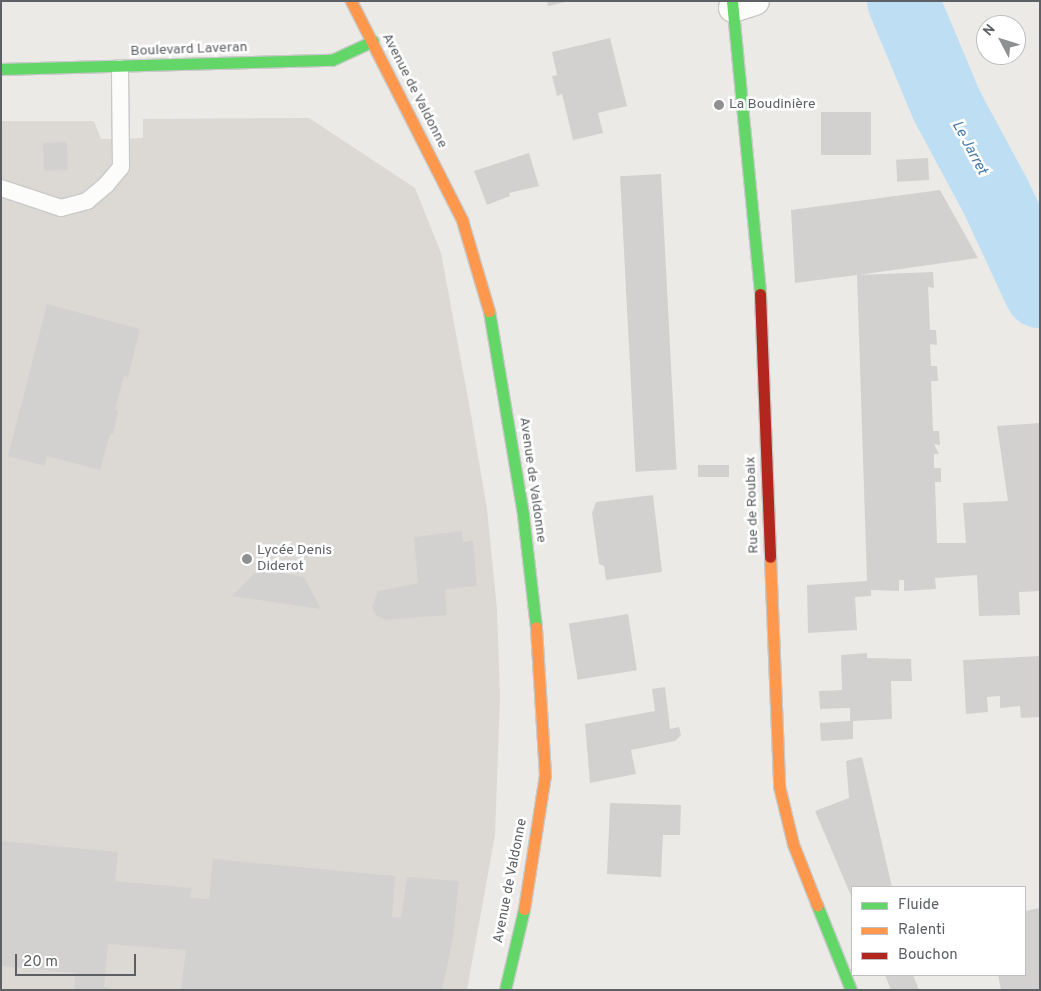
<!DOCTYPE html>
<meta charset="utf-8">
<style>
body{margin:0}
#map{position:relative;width:1041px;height:991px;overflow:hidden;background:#eceae6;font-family:Overpass,sans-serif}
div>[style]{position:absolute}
.education>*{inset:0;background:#dcd9d5}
.river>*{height:72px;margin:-36px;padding:0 36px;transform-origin:36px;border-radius:36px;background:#bddef3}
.building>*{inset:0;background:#d3d1cf;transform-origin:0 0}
.roads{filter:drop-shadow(1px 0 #c8c9c8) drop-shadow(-1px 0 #c8c9c8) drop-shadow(0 1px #c8c9c8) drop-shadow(0 -1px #c8c9c8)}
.lane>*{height:16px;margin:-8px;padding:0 8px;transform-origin:8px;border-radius:8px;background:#fcfcfb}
.street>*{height:28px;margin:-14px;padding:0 14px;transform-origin:14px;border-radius:14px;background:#fcfcfb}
.fast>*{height:11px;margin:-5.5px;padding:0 5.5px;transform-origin:5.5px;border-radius:5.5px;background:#63d668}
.slow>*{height:11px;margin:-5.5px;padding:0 5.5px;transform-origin:5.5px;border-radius:5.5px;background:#ff974d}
.jam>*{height:11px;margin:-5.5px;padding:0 5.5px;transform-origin:5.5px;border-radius:5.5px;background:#b3261e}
.dots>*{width:14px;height:14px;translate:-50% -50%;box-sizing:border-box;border:2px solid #fff;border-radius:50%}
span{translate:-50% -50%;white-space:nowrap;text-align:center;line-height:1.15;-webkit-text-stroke:5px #fff;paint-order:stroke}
.street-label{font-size:14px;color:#5c6064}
.poi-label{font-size:14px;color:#5c6064}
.left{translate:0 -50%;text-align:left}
.water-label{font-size:15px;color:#477aaa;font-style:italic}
.frame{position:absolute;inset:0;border:2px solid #5c6064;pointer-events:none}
.legend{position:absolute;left:851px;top:886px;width:175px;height:90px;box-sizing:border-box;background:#fff;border:1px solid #bebfc1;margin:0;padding:6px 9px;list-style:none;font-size:15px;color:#5c6064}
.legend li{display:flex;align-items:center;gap:10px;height:25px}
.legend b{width:25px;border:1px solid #bebfc1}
.north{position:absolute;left:976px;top:15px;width:50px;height:50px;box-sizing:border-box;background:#fff;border:1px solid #bebfc1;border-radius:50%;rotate:310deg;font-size:14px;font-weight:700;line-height:20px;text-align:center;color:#5c6064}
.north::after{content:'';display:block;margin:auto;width:18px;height:22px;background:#8e9092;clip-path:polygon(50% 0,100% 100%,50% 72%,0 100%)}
.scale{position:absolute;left:15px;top:954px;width:121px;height:22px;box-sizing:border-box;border:2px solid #5c6064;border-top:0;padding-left:6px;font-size:15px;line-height:18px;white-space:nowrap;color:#5c6064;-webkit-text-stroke:4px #fff;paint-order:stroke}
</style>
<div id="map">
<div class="education">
<div style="clip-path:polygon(309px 118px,415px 188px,441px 253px,470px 409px,487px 509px,497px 609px,500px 697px,495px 835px,467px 990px,1px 990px,1px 121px,94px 121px,101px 139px,123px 139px,143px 138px,143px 119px)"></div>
</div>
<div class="river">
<div style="left:903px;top:1px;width:114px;rotate:67.3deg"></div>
<div style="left:947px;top:106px;width:103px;rotate:61.7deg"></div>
<div style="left:996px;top:197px;width:105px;rotate:65.1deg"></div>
</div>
<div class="building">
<div style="clip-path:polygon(547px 1px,566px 1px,566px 2px,548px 6px)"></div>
<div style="clip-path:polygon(610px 38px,627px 106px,598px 113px,603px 133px,573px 140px,562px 94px,557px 96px,552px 76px,557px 75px,552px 52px)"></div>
<div style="left:871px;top:112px;width:43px;height:50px;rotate:90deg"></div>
<div style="left:67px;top:142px;width:28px;height:24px;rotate:88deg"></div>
<div style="clip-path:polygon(529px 153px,539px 186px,509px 193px,510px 196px,487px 205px,474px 171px)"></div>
<div style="left:928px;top:158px;width:22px;height:32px;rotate:87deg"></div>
<div style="left:661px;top:174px;width:296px;height:41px;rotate:87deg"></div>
<div style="clip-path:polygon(940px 190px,978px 258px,858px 275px,933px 272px,934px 288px,928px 287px,930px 330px,936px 330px,937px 345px,930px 344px,931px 366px,937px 366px,938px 381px,931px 381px,933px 431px,939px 431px,940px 445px,934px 444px,939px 454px,934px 454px,934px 468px,941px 468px,941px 482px,935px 482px,937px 543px,966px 543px,963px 503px,1008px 501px,997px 426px,1040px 423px,1040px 591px,1019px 592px,1020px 615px,979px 616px,977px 575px,935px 578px,936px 589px,904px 591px,904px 580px,899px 580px,899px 591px,871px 590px,871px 596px,855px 597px,857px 630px,808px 633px,807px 585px,867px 581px,857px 275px,795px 283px,791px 210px)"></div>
<div style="clip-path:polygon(47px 304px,140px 329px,128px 377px,124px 376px,115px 410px,118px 411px,113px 435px,110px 434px,100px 470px,47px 456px,45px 466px,8px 456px)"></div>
<div style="left:729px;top:465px;width:12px;height:31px;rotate:90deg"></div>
<div style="clip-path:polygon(653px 495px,662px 572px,606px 580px,604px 566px,599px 564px,592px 513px,596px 502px)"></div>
<div style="clip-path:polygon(462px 531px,463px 542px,473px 540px,477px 586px,445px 589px,447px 615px,385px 620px,377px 616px,372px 607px,378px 591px,418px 583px,414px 537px)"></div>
<div style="clip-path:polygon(259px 569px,304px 577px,321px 609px,232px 596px)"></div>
<div style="left:628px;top:614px;width:57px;height:60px;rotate:81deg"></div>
<div style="clip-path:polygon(867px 653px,867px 658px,911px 659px,912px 681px,891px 681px,892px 719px,853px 721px,853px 739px,821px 741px,820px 723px,850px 721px,850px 708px,820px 709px,819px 691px,842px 690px,841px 655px)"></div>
<div style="clip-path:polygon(1040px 656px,1040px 717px,1021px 718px,1020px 706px,1000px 708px,1000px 696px,987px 697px,988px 712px,966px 714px,963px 660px)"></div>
<div style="clip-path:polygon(665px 687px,670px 729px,679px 727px,681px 735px,675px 741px,631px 750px,636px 774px,590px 783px,585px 724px,655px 711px,652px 689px)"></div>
<div style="clip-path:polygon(862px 757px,892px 887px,852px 887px,852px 898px,815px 811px,849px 798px,846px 761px)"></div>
<div style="clip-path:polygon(610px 803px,681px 805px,680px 835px,663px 835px,661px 877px,607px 874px)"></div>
<div style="clip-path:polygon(1px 841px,118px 852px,115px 881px,192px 888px,190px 898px,209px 899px,213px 859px,395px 876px,392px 917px,401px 918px,407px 877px,459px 881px,453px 938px,442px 990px,181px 990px,186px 950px,108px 944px,104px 987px,115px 990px,74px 990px,75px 973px,1px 966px)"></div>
<div style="clip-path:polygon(1040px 908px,1040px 990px,1001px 990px,998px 975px,1025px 975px,1025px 911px)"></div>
<div style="clip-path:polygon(885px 975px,913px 975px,919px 990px,891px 990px)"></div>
</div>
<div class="roads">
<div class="lane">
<div style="left:1px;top:188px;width:63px;rotate:18.4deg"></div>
<div style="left:61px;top:208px;width:27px;rotate:-15deg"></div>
<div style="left:87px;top:201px;width:25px;rotate:-40deg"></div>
<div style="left:106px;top:185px;width:23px;rotate:-50deg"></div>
<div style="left:121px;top:167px;width:99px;rotate:-90.6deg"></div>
</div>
<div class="street">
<div style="left:733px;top:8px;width:23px;rotate:-18deg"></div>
</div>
<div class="fast">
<div style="left:732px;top:1px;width:294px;rotate:84.5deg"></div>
<div style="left:1px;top:69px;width:331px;rotate:-1.6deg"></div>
<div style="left:332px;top:60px;width:45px;rotate:-24.9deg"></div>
<div style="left:489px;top:311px;width:207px;rotate:80.5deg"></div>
<div style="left:523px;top:515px;width:113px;rotate:83.4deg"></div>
<div style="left:817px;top:905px;width:92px;rotate:68.2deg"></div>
<div style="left:505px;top:990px;width:83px;rotate:-76.8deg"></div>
</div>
<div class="slow">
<div style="left:351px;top:1px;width:246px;rotate:63.1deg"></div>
<div style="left:462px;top:220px;width:95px;rotate:73.5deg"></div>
<div style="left:770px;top:557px;width:229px;rotate:87.7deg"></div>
<div style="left:779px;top:786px;width:60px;rotate:76.4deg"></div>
<div style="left:793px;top:844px;width:66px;rotate:68.5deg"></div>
<div style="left:524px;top:909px;width:136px;rotate:-81.1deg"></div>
<div style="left:545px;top:775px;width:148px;rotate:-93.5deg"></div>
</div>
<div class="jam">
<div style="left:760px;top:294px;width:263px;rotate:87.8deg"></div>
</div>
</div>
<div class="dots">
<div style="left:719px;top:105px;background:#8e9092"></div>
<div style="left:247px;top:559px;background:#8e9092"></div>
</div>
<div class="street-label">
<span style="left:189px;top:50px;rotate:-2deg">Boulevard Laveran</span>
<span style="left:414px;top:91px;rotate:63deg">Avenue de Valdonne</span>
<span style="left:532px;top:480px;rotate:82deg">Avenue de Valdonne</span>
<span style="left:753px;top:505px;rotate:-92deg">Rue de Roubaix</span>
<span style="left:511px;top:881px;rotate:-79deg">Avenue de Valdonne</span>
</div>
<div class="poi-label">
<span class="left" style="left:729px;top:105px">La Boudinière</span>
<span class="left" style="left:257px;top:559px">Lycée Denis<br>Diderot</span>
</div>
<div class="water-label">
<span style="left:969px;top:148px;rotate:62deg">Le Jarret</span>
</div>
<div class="frame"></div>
<ul class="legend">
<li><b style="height:6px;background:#63d668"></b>Fluide</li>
<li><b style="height:6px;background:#ff974d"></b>Ralenti</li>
<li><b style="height:6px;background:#b3261e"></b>Bouchon</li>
</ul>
<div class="north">N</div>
<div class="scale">20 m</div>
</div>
